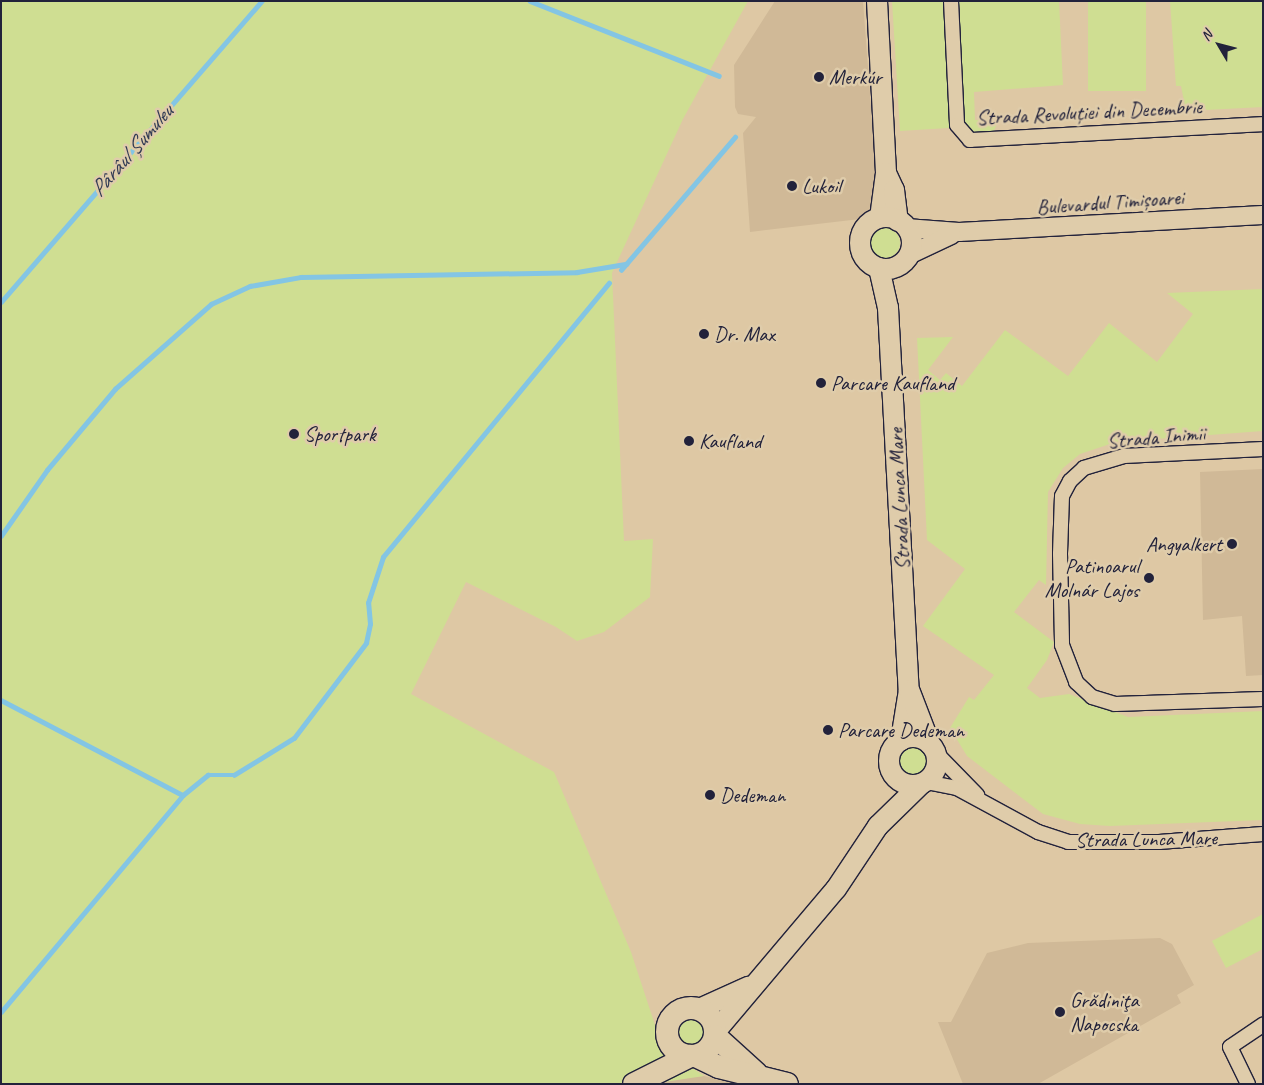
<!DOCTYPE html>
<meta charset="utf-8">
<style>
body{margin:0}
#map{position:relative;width:1264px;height:1085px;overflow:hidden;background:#dec8a4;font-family:Caveat,sans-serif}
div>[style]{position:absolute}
.built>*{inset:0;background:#d0b997}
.green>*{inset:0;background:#cfde92;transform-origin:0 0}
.round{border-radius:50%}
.stream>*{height:4.5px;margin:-2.25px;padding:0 2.25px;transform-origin:2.25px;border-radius:2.25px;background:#83c5e4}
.roads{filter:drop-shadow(1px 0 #22223b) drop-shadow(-1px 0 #22223b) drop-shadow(0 1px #22223b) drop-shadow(0 -1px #22223b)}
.minor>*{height:14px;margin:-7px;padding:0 7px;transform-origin:7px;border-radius:7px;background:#dfccaa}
.tertiary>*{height:18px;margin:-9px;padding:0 9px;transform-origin:9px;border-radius:9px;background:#dfccaa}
.secondary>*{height:20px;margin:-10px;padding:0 10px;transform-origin:10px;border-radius:10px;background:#dfccaa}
.secondary>.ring{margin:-10px;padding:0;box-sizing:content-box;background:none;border:20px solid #dfccaa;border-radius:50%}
.primary>*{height:22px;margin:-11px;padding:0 11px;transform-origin:11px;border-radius:11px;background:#dfccaa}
.primary>.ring{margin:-11px;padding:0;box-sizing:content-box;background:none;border:22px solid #dfccaa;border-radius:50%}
.dots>*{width:14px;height:14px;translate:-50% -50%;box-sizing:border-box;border:2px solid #dfccaa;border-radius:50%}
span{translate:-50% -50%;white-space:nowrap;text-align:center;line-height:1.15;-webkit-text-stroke:5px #dfccaa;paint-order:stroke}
.poi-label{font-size:21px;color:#22223b}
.left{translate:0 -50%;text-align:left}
.right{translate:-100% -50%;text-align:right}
.street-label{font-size:21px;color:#22223b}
.water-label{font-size:22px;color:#313a54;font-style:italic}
.frame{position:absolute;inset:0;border:2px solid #22223b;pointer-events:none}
.north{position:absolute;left:1194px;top:20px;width:50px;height:50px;-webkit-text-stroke:4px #dfccaa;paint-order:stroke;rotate:307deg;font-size:14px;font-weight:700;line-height:20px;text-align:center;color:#22223b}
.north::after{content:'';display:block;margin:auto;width:18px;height:22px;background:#22223b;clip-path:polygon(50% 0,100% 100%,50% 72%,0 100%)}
</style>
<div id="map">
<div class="built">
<div style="clip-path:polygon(775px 1px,863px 1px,878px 199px,872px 210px,860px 219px,750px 232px,743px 133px,756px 117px,738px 114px,735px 107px,734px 65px)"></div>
<div style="clip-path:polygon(1263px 469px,1263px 675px,1246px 676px,1242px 616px,1203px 620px,1200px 472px)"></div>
<div style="clip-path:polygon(1160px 938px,1172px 944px,1194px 985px,1177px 995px,1181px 1003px,1038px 1084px,963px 1084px,938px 1022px,951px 1022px,987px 953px,1028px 943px)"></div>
<div style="clip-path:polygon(704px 1076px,736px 1084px,651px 1084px,673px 1079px)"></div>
</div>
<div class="green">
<div style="clip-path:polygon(1px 1px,748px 1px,683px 119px,612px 273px,624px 541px,653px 539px,650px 597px,604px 632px,577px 641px,556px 627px,466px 582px,411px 694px,554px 772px,631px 952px,656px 1028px,669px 1052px,704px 1076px,651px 1084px,1px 1084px)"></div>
<div style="clip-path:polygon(892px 1px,1059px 1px,1063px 85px,974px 92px,975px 120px,999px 119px,993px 133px,975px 135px,964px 127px,900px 131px)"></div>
<div style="left:1088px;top:1px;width:58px;height:90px"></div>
<div style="clip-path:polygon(1170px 1px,1263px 1px,1263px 107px,1186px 111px,1181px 86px,1176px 86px)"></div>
<div class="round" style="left:870px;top:228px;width:30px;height:30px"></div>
<div style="clip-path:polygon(1263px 289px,1263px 431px,1116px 442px,1080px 454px,1063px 468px,1048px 492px,1046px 585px,1039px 580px,1014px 612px,1054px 642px,1047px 660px,1027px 688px,1040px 698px,1069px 694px,1128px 717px,1263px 711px,1263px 820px,1110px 826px,1080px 824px,1043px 814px,967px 756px,950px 728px,969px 697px,974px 700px,994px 675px,923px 626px,965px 569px,927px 540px,917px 338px,953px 337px,928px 370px,940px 380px,946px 373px,962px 386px,1005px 330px,1068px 376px,1109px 323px,1157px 362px,1193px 314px,1167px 293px)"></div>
<div class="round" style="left:896px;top:745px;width:32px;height:32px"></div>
<div style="clip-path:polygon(1263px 914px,1263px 949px,1226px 968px,1212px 941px)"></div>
<div class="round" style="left:673px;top:1015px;width:34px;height:34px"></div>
</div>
<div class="stream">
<div style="left:530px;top:1px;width:203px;rotate:21.6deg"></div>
<div style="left:621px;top:270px;width:175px;rotate:-49.4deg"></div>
<div style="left:1px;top:302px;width:398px;rotate:-49.1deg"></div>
<div style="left:1px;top:536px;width:80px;rotate:-55.1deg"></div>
<div style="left:47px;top:470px;width:106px;rotate:-50deg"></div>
<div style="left:115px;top:389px;width:128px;rotate:-41.5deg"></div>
<div style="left:211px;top:304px;width:43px;rotate:-24.8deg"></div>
<div style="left:250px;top:286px;width:52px;rotate:-10deg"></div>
<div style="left:301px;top:277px;width:276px;rotate:-1deg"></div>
<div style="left:577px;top:272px;width:50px;rotate:-9.3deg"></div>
<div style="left:1px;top:700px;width:205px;rotate:27.6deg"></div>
<div style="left:1px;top:1012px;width:283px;rotate:-50deg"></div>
<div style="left:183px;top:795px;width:32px;rotate:-39deg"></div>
<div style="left:208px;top:775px;width:26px"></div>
<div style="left:234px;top:775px;width:70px;rotate:-31.7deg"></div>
<div style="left:294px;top:738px;width:119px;rotate:-52.8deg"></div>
<div style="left:366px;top:643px;width:19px;rotate:-78deg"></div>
<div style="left:370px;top:624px;width:21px;rotate:-95deg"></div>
<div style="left:368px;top:603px;width:48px;rotate:-71.9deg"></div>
<div style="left:383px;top:557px;width:355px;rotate:-50.5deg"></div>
</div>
<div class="roads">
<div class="minor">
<div style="left:951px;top:1px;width:124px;rotate:87.2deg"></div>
<div style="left:957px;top:125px;width:20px;rotate:49deg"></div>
<div style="left:970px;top:140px;width:293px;rotate:-3.1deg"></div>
<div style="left:1263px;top:449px;width:139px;rotate:177.1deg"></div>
<div style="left:1124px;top:456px;width:42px;rotate:163.3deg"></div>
<div style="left:1084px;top:468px;width:19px;rotate:137deg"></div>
<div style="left:1070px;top:481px;width:17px;rotate:118deg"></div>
<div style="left:1062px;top:496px;width:58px;rotate:92deg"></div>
<div style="left:1060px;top:554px;width:91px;rotate:88.7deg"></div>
<div style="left:1062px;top:645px;width:40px;rotate:69deg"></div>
<div style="left:1076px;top:682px;width:22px;rotate:43deg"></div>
<div style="left:1092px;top:697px;width:24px;rotate:17deg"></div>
<div style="left:1115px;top:704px;width:148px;rotate:-1.9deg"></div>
<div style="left:936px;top:753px;width:59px;rotate:45.7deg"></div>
<div style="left:926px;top:782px;width:32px;rotate:11deg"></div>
<div style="left:957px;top:788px;width:92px;rotate:28.5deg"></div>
<div style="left:1038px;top:832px;width:32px;rotate:18deg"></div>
<div style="left:1068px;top:842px;width:91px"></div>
<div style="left:1159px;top:842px;width:104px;rotate:-4.4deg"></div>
<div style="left:1248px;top:1084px;width:41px;rotate:-115.9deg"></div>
<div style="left:1230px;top:1047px;width:40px;rotate:-34deg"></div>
</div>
<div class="tertiary">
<div style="left:906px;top:228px;width:53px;rotate:4.3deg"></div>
<div style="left:959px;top:232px;width:304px;rotate:-3.2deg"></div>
<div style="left:909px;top:255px;width:47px;rotate:-25.5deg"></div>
</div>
<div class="secondary">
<div style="left:877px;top:1px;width:172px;rotate:87deg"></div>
<div style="left:886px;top:173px;width:45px;rotate:97.6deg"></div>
<div style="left:886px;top:173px;width:19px;rotate:65deg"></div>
<div style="left:894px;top:190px;width:31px;rotate:83deg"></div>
<div class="ring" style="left:860px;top:217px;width:32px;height:32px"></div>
<div style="left:879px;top:268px;width:41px;rotate:77.3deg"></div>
<div style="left:888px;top:308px;width:383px;rotate:86.9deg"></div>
<div style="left:909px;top:690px;width:51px;rotate:99.1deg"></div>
<div style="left:910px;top:692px;width:56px;rotate:69deg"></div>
<div class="ring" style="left:889px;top:737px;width:28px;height:28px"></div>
<div style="left:699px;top:1009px;width:54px;rotate:-24.2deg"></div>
<div style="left:715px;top:1032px;width:187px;rotate:-49.8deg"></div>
<div style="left:836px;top:889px;width:76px;rotate:-56.3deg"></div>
<div style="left:878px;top:826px;width:60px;rotate:-44.3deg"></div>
</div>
<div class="primary">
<div class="ring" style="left:667px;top:1008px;width:26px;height:26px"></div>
<div style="left:715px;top:1036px;width:55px;rotate:42.1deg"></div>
<div style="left:696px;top:1056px;width:25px;rotate:26deg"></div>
<div style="left:719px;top:1067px;width:70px;rotate:14deg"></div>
<div style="left:634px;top:1084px;width:63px;rotate:-26.6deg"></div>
</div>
</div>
<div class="dots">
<div style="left:819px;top:77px;background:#22223b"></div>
<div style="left:792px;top:186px;background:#22223b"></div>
<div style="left:704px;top:334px;background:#22223b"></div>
<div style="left:821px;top:383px;background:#22223b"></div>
<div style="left:294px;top:434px;background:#22223b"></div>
<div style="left:689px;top:441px;background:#22223b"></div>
<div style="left:1232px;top:544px;background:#22223b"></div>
<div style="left:1149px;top:578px;background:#22223b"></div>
<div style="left:828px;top:730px;background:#22223b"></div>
<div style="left:710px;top:795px;background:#22223b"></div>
<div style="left:1060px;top:1012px;background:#22223b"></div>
</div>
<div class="poi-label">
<span class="left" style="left:829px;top:77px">Merkúr</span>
<span class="left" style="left:802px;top:186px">Lukoil</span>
<span class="left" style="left:714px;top:334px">Dr. Max</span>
<span class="left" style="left:831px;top:383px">Parcare Kaufland</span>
<span class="left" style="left:304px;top:434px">Sportpark</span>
<span class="left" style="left:699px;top:441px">Kaufland</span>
<span class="right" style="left:1222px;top:544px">Angyalkert</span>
<span class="right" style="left:1139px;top:578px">Patinoarul<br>Molnár Lajos</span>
<span class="left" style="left:838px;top:730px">Parcare Dedeman</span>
<span class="left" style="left:720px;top:795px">Dedeman</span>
<span class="left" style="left:1070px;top:1012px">Grădiniţa<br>Napocska</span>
</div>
<div class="street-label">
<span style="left:1089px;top:112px;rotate:-3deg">Strada Revoluției din Decembrie</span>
<span style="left:1110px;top:202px;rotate:-4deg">Bulevardul Timișoarei</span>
<span style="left:1156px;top:437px;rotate:-5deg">Strada Inimii</span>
<span style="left:899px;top:499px;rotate:-93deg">Strada Lunca Mare</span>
<span style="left:1146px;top:839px;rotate:-1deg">Strada Lunca Mare</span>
</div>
<div class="water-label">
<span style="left:132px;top:151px;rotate:-49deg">Pârâul Șumuleu</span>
</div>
<div class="frame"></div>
<div class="north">N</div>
</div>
